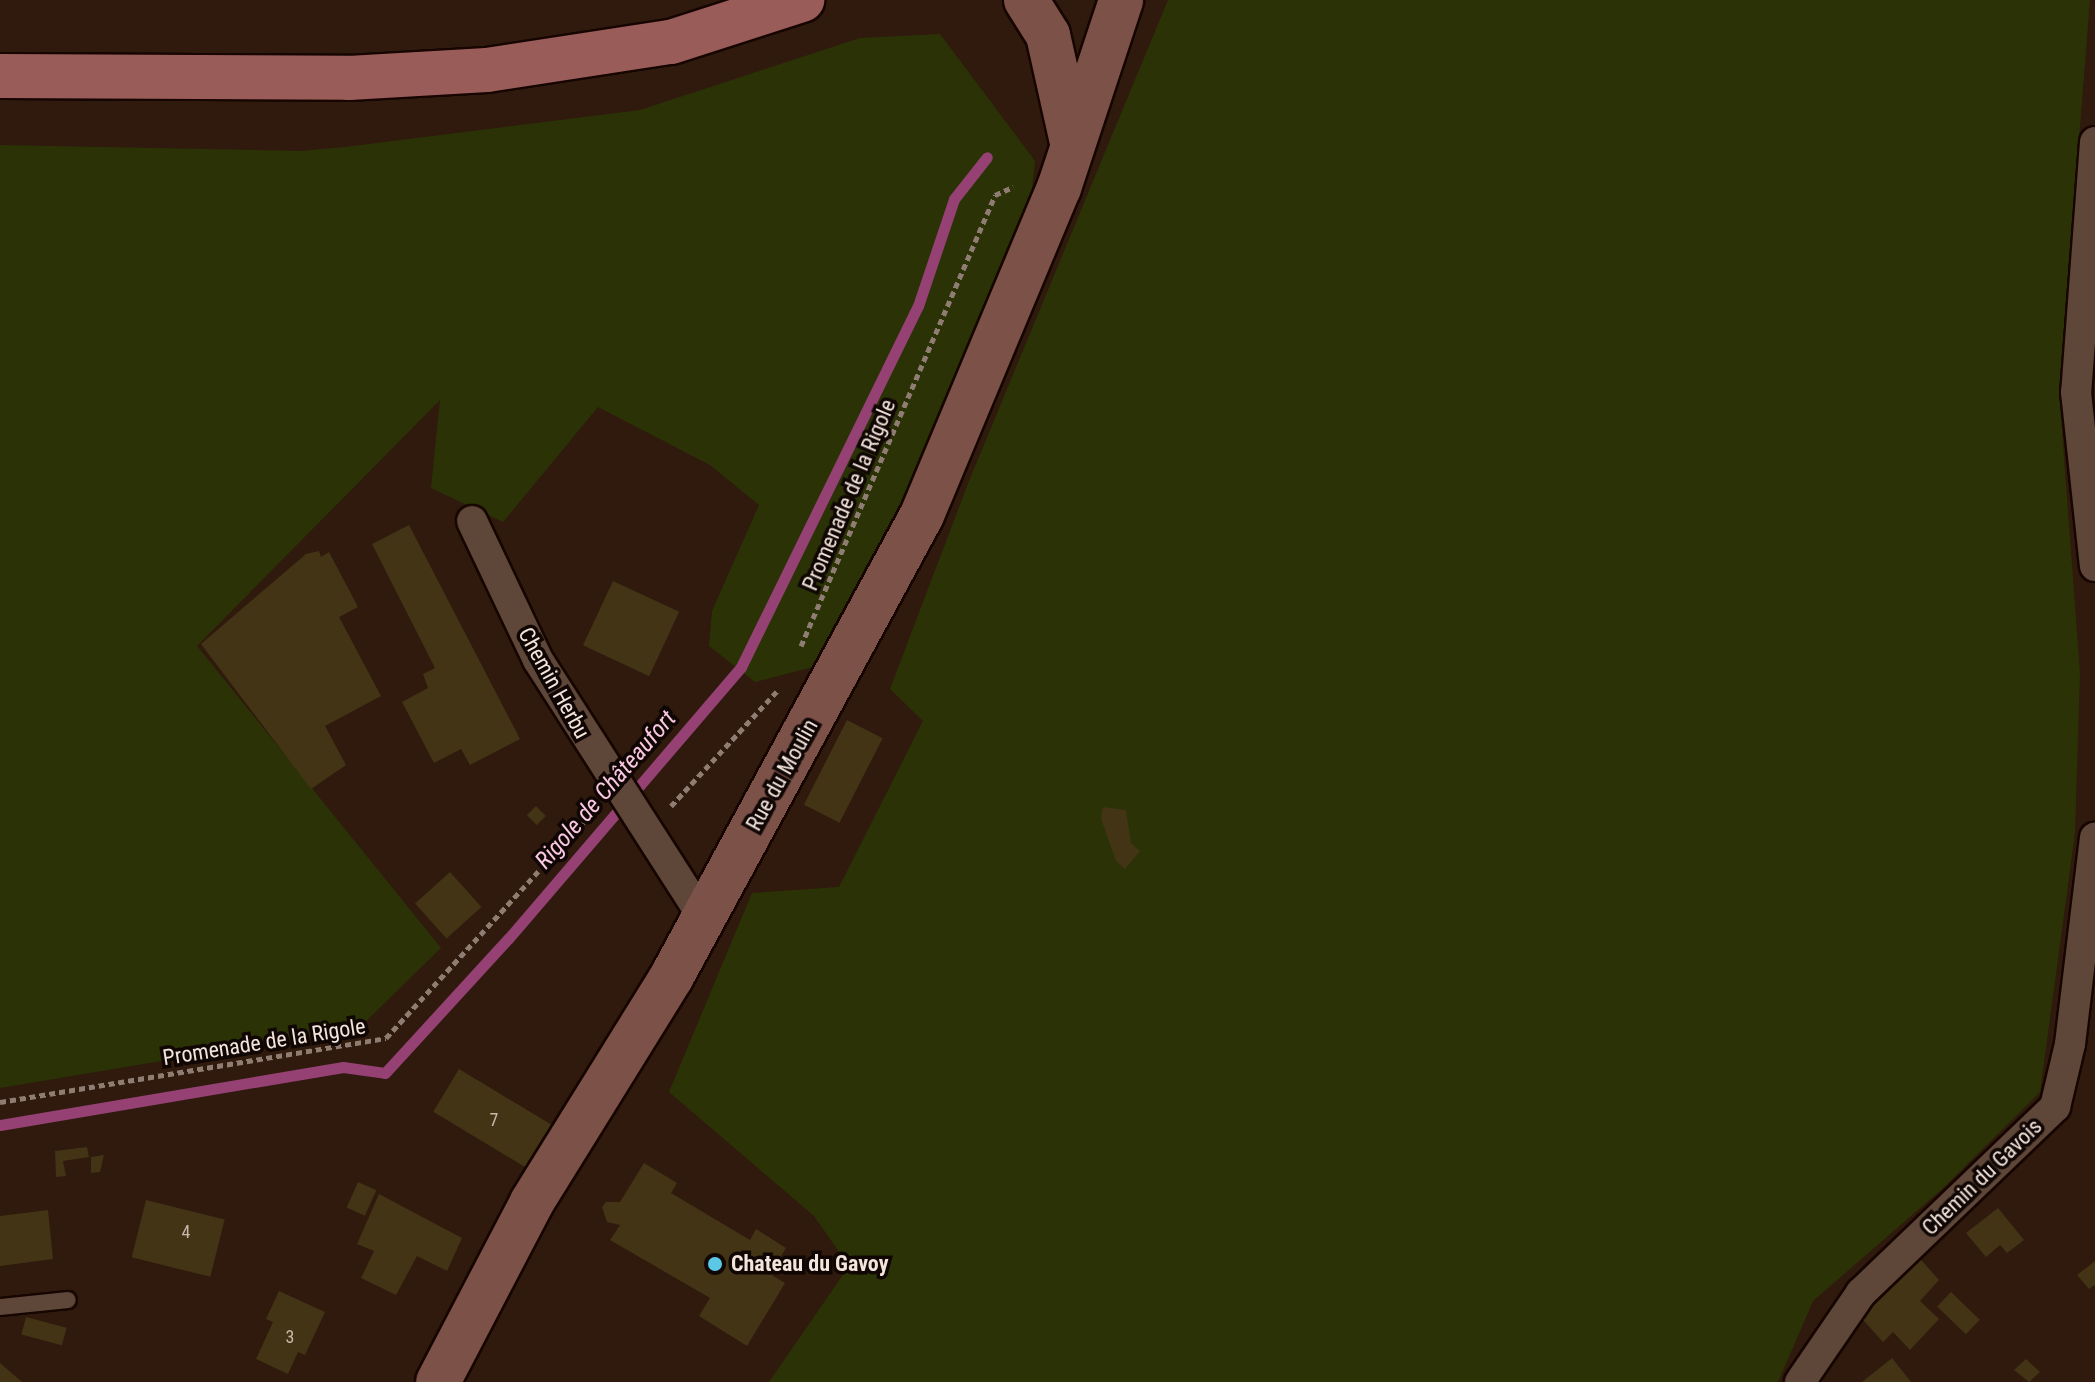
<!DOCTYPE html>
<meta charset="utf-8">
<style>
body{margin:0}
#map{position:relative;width:2095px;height:1382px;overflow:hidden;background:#2f1a0d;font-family:"Roboto Condensed",sans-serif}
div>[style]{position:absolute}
.green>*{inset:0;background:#2b3306}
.stream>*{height:11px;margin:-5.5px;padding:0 5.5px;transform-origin:5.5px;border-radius:5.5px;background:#954174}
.building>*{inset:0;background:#423414;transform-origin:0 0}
.path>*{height:5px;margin-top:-2.5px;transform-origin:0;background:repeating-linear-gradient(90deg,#8f7d73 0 6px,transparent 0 10px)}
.roads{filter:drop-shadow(2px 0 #160500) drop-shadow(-2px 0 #160500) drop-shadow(0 2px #160500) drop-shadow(0 -2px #160500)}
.lane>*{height:16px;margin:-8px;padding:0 8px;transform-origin:8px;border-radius:8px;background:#5e4638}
.street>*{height:30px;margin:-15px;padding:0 15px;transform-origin:15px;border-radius:15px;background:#5e4638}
.secondary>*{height:44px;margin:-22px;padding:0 22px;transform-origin:22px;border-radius:22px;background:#7c5148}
.primary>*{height:44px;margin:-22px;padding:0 22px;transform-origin:22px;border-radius:22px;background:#995c58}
.dots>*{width:22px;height:22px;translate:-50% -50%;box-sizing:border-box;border:4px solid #100704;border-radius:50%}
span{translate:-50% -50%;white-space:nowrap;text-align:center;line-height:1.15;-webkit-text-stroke:7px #100704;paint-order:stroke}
.number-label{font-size:18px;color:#c7b8aa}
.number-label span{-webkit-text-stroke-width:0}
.street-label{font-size:22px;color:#f3e4dc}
.poi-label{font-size:22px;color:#f3e4dc;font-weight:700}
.left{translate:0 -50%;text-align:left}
.water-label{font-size:24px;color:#f9c8e2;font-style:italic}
</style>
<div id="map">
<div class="green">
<div style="clip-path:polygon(1168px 0,2090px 0,2059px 390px,2080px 673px,2075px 833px,2040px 1092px,1942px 1189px,1813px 1301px,1778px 1382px,769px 1382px,849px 1266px,814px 1216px,669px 1092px,752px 893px,839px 887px,923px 721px,890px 689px,969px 481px)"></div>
<div style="clip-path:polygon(940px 34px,1035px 161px,1029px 219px,887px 541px,824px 664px,755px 682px,709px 646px,712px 611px,759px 505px,710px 465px,598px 407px,503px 522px,431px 488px,440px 400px,197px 646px,441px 948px,359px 1028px,0 1088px,0 145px,301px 151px,345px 147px,640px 110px,860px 38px)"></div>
</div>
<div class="stream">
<div style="left:0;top:1125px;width:348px;rotate:-9.6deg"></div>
<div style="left:343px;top:1067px;width:42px;rotate:8.1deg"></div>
<div style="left:385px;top:1073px;width:182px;rotate:-47.5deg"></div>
<div style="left:508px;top:939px;width:358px;rotate:-49.4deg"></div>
<div style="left:741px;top:667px;width:402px;rotate:-63.9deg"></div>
<div style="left:918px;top:306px;width:113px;rotate:-71.4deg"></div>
<div style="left:954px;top:199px;width:53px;rotate:-51.8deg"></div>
</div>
<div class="building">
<div style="clip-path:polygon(409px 525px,520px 739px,470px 765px,461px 749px,434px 763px,402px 702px,428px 688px,423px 674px,435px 668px,372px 544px)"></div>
<div style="clip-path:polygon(319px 551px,321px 557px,329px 552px,358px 607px,339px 617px,381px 696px,325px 726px,346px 765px,311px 789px,201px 644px,306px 554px)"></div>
<div style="left:613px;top:581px;width:73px;height:71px;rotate:25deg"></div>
<div style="left:847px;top:720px;width:40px;height:95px;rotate:27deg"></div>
<div style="left:536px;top:806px;width:14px;height:13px;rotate:45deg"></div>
<div style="clip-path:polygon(1103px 807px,1126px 810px,1131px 843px,1140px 851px,1125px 869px,1116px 861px,1101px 819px)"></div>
<div style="left:450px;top:872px;width:47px;height:47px;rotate:48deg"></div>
<div style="left:459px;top:1069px;width:112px;height:50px;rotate:31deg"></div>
<div style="clip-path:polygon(87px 1147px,89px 1157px,63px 1161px,66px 1176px,56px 1177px,55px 1151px)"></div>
<div style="clip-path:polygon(104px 1155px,100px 1172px,91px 1173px,91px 1157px)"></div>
<div style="clip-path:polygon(644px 1163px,677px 1183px,671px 1193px,750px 1240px,756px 1229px,786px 1248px,770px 1274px,785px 1283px,747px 1346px,699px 1316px,710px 1298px,610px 1240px,620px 1225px,607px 1222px,602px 1207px,606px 1202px,620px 1202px)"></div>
<div style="left:358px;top:1182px;width:20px;height:28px;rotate:24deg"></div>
<div style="clip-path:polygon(379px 1194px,462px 1238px,447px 1271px,417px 1256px,396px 1295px,361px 1278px,374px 1251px,357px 1244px)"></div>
<div style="left:146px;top:1200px;width:81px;height:59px;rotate:14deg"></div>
<div style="clip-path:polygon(1998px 1208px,2024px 1240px,2007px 1253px,2000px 1245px,1986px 1257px,1966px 1233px)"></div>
<div style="clip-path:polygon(48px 1210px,53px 1259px,0 1266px,0 1216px)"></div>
<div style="clip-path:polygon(1915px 1253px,1939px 1280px,1920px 1301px,1939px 1319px,1910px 1350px,1893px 1332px,1883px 1342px,1855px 1311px)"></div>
<div style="clip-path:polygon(2095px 1261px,2095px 1285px,2089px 1289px,2077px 1275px)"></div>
<div style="clip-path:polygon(279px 1291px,325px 1312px,305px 1355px,298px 1352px,288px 1374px,256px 1359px,273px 1322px,266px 1319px)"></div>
<div style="left:1951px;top:1292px;width:40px;height:20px;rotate:44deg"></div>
<div style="left:26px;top:1317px;width:42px;height:18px;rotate:15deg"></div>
<div style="clip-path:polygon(1892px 1358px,1911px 1382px,1862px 1382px)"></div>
<div style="clip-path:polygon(2026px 1359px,2040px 1372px,2029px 1382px,2014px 1370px)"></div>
<div style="clip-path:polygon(0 1363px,22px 1382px,0 1382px)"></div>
</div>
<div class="path">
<div style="left:801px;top:646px;width:491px;rotate:-66.7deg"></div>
<div style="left:995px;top:195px;width:20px;rotate:-24deg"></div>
<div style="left:671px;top:806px;width:158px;rotate:-47.3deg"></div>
<div style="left:0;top:1102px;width:391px;rotate:-9.4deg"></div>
<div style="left:386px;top:1038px;width:309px;rotate:-47.6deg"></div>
</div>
<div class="roads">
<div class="lane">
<div style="left:0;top:1307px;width:68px;rotate:-5.9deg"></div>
</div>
<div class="street">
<div style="left:2095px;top:142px;width:251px;rotate:94.3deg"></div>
<div style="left:2076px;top:392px;width:175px;rotate:83.8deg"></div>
<div style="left:472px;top:521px;width:154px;rotate:64.6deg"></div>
<div style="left:538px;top:660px;width:305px;rotate:57.3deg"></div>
<div style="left:1800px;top:1382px;width:108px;rotate:-55.6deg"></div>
<div style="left:1861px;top:1293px;width:269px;rotate:-43.8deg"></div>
<div style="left:2055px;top:1107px;width:65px;rotate:-76.6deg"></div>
<div style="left:2070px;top:1044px;width:208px;rotate:-83.1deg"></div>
</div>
<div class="secondary">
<div style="left:1026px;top:0;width:41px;rotate:57.8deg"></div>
<div style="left:1048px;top:35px;width:110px;rotate:77.4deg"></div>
<div style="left:438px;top:1382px;width:203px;rotate:-62.4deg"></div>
<div style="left:532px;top:1202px;width:266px;rotate:-58.2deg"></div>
<div style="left:672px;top:976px;width:524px;rotate:-61.53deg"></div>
<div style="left:922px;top:515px;width:355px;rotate:-67.3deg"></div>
<div style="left:1059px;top:188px;width:198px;rotate:-71.7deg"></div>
</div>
<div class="primary">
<div style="left:0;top:76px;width:349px;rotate:0.3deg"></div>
<div style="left:349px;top:78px;width:138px;rotate:-3.3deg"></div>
<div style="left:487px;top:70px;width:186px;rotate:-8.7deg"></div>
<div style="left:671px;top:42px;width:138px;rotate:-17.8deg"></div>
</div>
</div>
<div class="dots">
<div style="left:715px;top:1264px;background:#5bc8e6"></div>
</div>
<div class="number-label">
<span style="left:494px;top:1120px">7</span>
<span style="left:186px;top:1232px">4</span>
<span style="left:290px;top:1337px">3</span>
</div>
<div class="street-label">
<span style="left:849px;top:495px;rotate:-67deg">Promenade de la Rigole</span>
<span style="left:554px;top:683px;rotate:61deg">Chemin Herbu</span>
<span style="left:782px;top:775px;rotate:-61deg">Rue du Moulin</span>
<span style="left:264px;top:1042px;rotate:-9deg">Promenade de la Rigole</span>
<span style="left:1982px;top:1177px;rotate:-44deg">Chemin du Gavois</span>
</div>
<div class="poi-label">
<span class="left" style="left:731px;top:1264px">Chateau du Gavoy</span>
</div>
<div class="water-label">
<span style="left:606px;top:790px;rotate:-49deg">Rigole de Châteaufort</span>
</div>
</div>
